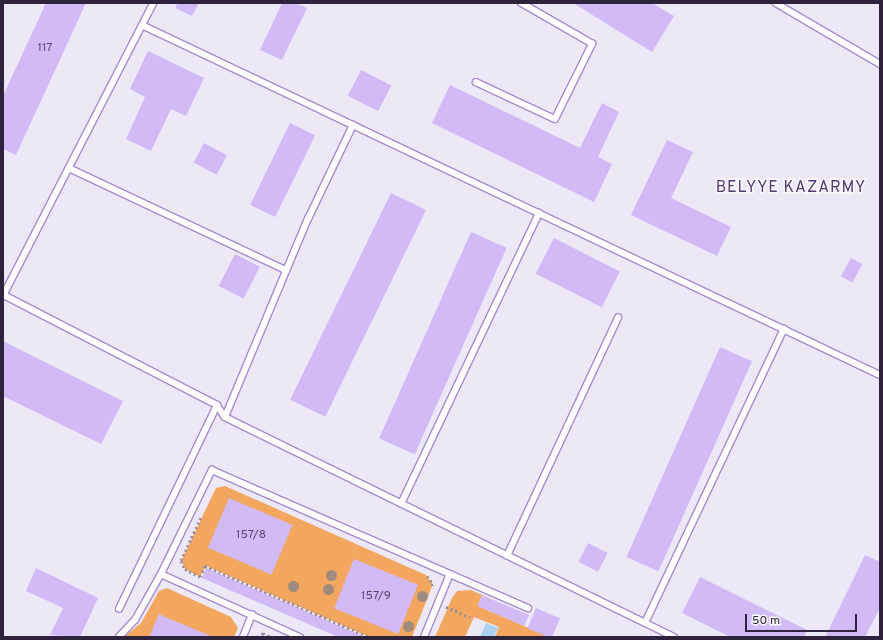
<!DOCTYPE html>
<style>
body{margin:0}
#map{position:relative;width:883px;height:640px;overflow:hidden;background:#ede8f6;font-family:Overpass,sans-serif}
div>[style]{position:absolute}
.green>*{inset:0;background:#f2a65e}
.water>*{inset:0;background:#add2f0}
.building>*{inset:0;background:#d2baf6;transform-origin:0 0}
.path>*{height:2.5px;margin-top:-1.25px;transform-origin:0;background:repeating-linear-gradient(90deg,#978ea2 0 2px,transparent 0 5px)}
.roads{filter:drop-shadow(1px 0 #a68bce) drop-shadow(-1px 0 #a68bce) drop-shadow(0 1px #a68bce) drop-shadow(0 -1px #a68bce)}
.service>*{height:5.5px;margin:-2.75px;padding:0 2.75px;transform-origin:2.75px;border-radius:2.75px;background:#fff}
.trees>*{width:11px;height:11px;margin:-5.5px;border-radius:50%;background:#a18b7e}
span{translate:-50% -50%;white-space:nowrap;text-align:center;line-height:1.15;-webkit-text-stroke:3.5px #f8f8f8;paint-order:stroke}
.number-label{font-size:12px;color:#57486b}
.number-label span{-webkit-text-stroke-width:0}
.quarter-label{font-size:16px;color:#543975;letter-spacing:1px}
.frame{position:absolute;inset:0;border:4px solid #2e223d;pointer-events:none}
.scale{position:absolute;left:745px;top:614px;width:112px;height:18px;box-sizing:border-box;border:2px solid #2e223d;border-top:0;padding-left:5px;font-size:12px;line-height:14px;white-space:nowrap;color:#2e223d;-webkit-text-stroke:3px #f8f8f8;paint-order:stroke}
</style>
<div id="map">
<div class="green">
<div style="clip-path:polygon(225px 486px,426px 575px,433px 584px,412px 637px,369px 637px,206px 566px,200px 577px,185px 569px,181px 561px,216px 488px)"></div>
<div style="clip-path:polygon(167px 588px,231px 617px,238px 628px,234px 637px,124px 637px,141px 623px,159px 591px)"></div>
<div style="clip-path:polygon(471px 590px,482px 595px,478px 606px,549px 637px,495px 637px,499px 627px,474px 617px,465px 637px,435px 637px,452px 598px,457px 591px)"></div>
</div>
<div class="water">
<div style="clip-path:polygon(486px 623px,498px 628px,494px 637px,480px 637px)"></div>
</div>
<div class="building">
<div style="clip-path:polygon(46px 3px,86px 3px,16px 155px,3px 149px,3px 96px)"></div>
<div style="clip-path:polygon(178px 3px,199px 3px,192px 16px,175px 8px)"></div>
<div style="clip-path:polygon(282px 3px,296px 3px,307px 8px,282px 60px,260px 50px)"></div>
<div style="clip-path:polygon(573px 3px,652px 3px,674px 16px,652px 52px)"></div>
<div style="clip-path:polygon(148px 51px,204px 78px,186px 116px,171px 109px,151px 151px,126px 139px,145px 97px,130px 89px)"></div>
<div style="left:361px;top:70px;width:34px;height:29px;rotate:27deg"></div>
<div style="clip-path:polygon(450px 85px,580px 148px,602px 103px,619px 112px,598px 157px,612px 164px,594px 202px,432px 123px)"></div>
<div style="left:290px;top:123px;width:28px;height:91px;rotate:26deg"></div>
<div style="clip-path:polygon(667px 140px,693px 152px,671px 198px,731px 227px,717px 256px,631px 215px)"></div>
<div style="left:204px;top:143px;width:26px;height:22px;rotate:28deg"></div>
<div style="left:391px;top:193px;width:39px;height:230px;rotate:26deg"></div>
<div style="left:471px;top:232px;width:39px;height:226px;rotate:24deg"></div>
<div style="left:554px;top:238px;width:74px;height:40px;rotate:27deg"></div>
<div style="left:235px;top:254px;width:28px;height:36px;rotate:27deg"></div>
<div style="left:851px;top:258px;width:13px;height:21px;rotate:29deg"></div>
<div style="clip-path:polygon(3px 341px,123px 401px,101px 444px,3px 396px)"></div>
<div style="left:720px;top:347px;width:35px;height:230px;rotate:24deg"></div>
<div style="left:229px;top:498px;width:69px;height:54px;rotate:23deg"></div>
<div style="left:588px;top:543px;width:22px;height:21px;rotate:27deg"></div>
<div style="clip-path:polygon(865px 555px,880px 562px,880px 608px,865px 637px,825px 637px)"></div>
<div style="left:354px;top:559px;width:69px;height:53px;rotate:22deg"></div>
<div style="clip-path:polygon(36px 568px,98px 598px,80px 637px,50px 635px,63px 608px,26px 591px)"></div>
<div style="clip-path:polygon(206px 568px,365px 637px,338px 637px,202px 578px)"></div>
<div style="clip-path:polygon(700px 577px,807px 630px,804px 637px,730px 637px,682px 613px)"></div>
<div style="left:482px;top:595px;width:51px;height:12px;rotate:23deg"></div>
<div style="left:536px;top:608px;width:26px;height:22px;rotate:23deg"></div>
<div style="clip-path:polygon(159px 614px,170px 619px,213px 637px,149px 637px)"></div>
</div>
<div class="path">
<div style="left:201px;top:518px;width:47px;rotate:114.9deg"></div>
<div style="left:181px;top:561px;width:9px;rotate:63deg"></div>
<div style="left:185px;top:569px;width:17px;rotate:28deg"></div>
<div style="left:200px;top:577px;width:12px;rotate:-66deg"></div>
<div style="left:205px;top:566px;width:179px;rotate:23.4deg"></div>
<div style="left:427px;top:576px;width:10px;rotate:53deg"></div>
<div style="left:433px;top:584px;width:2px;rotate:117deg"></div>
<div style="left:446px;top:607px;width:26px;rotate:23deg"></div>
<div style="left:257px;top:637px;width:7px;rotate:-34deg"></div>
<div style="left:263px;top:633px;width:9px;rotate:27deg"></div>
</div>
<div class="roads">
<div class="service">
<div style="left:154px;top:3px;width:328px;rotate:117.2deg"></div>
<div style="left:4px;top:295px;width:240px;rotate:27.3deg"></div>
<div style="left:217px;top:405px;width:14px;rotate:56deg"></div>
<div style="left:225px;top:417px;width:500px;rotate:26.1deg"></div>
<div style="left:776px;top:3px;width:121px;rotate:30.4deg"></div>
<div style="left:142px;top:25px;width:817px;rotate:25.37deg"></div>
<div style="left:476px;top:82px;width:87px;rotate:25.1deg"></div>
<div style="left:555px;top:119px;width:84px;rotate:-63.7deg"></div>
<div style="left:592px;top:44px;width:82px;rotate:-150deg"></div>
<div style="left:69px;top:168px;width:240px;rotate:25.2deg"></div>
<div style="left:225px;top:417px;width:215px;rotate:-67.3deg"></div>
<div style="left:308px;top:219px;width:104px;rotate:-64.4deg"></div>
<div style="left:401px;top:504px;width:322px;rotate:-64.6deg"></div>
<div style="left:507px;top:556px;width:263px;rotate:-65deg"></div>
<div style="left:161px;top:574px;width:153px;rotate:24.4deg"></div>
<div style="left:119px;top:609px;width:226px;rotate:-64.3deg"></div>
<div style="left:645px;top:623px;width:325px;rotate:-64.7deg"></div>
<div style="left:119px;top:637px;width:23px;rotate:-47deg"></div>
<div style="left:135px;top:620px;width:53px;rotate:-60.5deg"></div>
<div style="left:161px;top:574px;width:116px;rotate:-63.9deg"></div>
<div style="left:212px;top:470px;width:345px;rotate:23.6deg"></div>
<div style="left:243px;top:637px;width:24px;rotate:-68deg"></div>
<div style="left:424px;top:637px;width:68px;rotate:-67.6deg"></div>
</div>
</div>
<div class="trees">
<div style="left:331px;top:575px"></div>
<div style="left:293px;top:586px"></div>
<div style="left:328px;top:589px"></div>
<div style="left:422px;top:596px"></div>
<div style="left:408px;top:626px"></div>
</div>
<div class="number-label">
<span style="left:45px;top:49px">117</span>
<span style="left:251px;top:536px">157/8</span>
<span style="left:376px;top:597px">157/9</span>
</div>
<div class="quarter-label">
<span style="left:791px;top:188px">BELYYE KAZARMY</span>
</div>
<div class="frame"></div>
<div class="scale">50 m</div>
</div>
